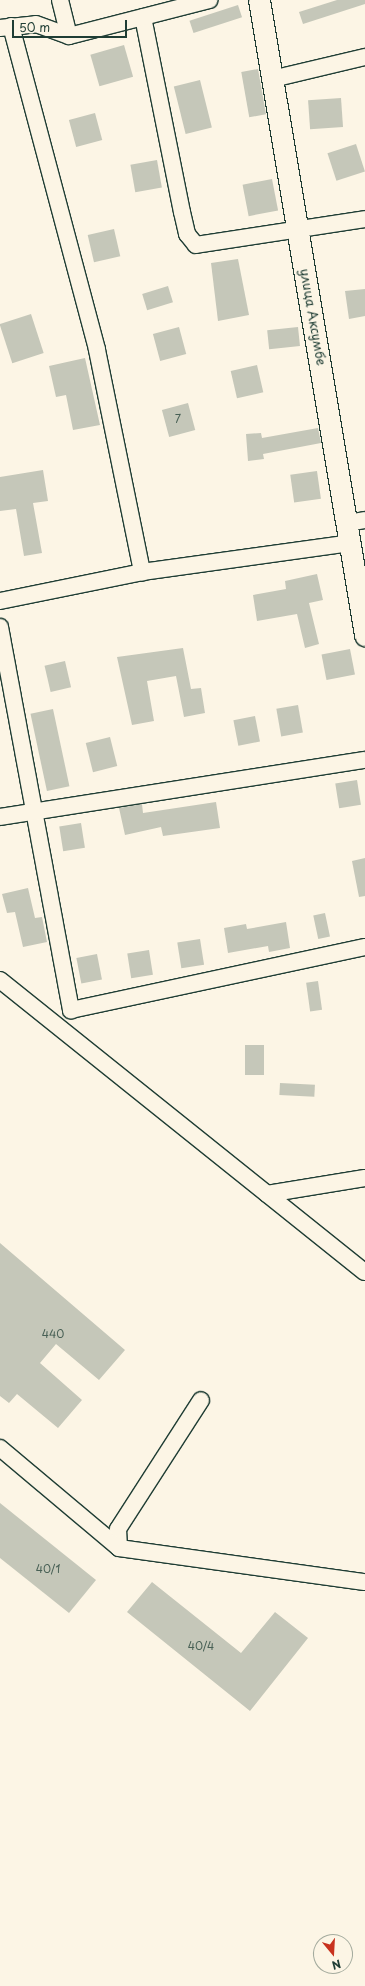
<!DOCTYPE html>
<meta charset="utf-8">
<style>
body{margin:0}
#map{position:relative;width:365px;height:1986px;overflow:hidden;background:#fcf5e5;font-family:"Playpen Sans",sans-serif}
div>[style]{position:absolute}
.building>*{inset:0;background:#c5c7b9;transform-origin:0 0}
.roads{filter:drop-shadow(1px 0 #1f3d34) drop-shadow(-1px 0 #1f3d34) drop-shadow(0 1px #1f3d34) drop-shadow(0 -1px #1f3d34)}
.minor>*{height:16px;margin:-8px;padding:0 8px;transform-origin:8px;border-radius:8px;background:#fcf5e5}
.major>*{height:21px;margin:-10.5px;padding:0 10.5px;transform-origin:10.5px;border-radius:10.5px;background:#fcf5e5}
span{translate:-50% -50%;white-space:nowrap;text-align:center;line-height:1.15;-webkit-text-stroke:3px #fcf5e5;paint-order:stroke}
.number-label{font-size:11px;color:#486055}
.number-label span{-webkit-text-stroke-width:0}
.street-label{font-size:13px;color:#1f3d34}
.north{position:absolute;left:313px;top:1934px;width:40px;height:40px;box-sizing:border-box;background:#fcf5e5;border:1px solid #a4ab9e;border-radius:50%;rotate:162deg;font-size:11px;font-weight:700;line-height:16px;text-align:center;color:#1f3d34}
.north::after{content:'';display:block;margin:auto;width:14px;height:18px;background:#c8321e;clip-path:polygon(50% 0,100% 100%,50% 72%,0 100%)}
.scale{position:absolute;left:12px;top:20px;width:115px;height:18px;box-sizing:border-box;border:2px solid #1f3d34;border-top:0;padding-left:5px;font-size:12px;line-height:14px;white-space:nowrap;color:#1f3d34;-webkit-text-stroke:3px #fcf5e5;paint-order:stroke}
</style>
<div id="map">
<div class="building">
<div style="clip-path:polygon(337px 0,365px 0,365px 4px,303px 24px,299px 12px)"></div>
<div style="left:238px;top:5px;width:13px;height:51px;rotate:72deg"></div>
<div style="left:124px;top:45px;width:33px;height:35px;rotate:74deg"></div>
<div style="left:258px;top:69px;width:46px;height:17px;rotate:80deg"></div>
<div style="left:200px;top:80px;width:49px;height:27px;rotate:76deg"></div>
<div style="left:341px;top:98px;width:29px;height:33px;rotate:86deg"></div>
<div style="left:95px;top:113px;width:28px;height:27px;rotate:75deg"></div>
<div style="left:356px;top:144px;width:29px;height:30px;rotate:72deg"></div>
<div style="left:157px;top:160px;width:28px;height:27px;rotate:80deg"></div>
<div style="left:272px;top:179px;width:32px;height:30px;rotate:79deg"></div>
<div style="left:114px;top:229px;width:28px;height:27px;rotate:77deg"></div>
<div style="clip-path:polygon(238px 259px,249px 315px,218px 321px,211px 263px)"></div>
<div style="left:168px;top:286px;width:17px;height:27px;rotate:73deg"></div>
<div style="clip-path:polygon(365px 289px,365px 316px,349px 319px,345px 291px)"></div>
<div style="left:31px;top:314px;width:41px;height:33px;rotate:72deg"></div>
<div style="left:179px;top:327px;width:28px;height:27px;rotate:75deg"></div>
<div style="left:298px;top:327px;width:19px;height:31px;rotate:84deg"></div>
<div style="clip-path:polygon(85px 358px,100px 425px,73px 430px,66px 395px,56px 397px,49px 366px)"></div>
<div style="left:257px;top:365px;width:28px;height:27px;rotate:77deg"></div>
<div style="left:188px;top:403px;width:28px;height:27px;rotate:75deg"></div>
<div style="clip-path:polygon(318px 428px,321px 443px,263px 454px,264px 459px,248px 461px,246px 434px,261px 433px,262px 438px)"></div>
<div style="clip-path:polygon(43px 470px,48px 501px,33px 503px,42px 553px,24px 556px,16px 509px,0 511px,0 477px)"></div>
<div style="left:317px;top:471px;width:28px;height:27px;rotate:82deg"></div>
<div style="clip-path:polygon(317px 574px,323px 600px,309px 603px,319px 644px,305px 648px,297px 614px,257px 621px,253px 595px,286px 589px,285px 581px)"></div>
<div style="clip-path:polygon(183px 648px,191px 689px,201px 688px,205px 713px,184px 717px,176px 676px,147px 681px,154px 721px,132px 725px,117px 657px)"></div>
<div style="left:350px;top:649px;width:26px;height:29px;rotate:79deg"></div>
<div style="left:65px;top:661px;width:27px;height:21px;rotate:77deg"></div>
<div style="left:298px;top:705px;width:28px;height:22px;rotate:80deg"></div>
<div style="left:53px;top:709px;width:79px;height:23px;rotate:78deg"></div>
<div style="left:255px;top:716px;width:26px;height:22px;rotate:79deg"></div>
<div style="left:110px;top:737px;width:30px;height:25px;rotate:76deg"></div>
<div style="left:357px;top:780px;width:25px;height:22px;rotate:81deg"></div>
<div style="clip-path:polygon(216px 802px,220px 828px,163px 836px,161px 827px,125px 835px,119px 808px,142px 804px,143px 813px)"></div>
<div style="left:81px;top:823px;width:25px;height:22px;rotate:81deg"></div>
<div style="clip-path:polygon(365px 858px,365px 896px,359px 897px,352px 861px)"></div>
<div style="clip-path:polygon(28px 888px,35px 918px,42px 917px,47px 942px,23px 947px,15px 912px,7px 913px,2px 894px)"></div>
<div style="left:325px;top:913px;width:24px;height:12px;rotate:78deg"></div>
<div style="clip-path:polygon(286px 922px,290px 948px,269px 952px,268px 946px,228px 953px,224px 928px,246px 924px,247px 929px)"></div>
<div style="left:200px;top:939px;width:26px;height:23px;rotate:81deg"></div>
<div style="left:149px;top:950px;width:25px;height:22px;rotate:81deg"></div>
<div style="left:97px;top:954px;width:26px;height:21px;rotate:79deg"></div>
<div style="left:318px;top:981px;width:29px;height:12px;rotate:82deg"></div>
<div style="left:264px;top:1045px;width:30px;height:19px;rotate:90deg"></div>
<div style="left:280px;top:1083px;width:35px;height:12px;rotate:3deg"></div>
<div style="clip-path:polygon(0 1243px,125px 1350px,99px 1380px,56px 1344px,40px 1363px,82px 1400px,58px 1428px,17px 1394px,9px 1403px,0 1396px)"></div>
<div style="clip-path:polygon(0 1503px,96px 1580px,69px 1613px,0 1558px)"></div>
<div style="clip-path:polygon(152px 1582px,241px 1653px,275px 1612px,308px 1638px,250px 1711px,127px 1612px)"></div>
</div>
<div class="roads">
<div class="minor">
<div style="left:60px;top:0;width:37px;rotate:76deg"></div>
<div style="left:143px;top:17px;width:199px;rotate:78.7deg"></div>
<div style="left:182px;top:212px;width:23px;rotate:77deg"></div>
<div style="left:187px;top:234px;width:14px;rotate:51deg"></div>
<div style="left:196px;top:245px;width:171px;rotate:-8.7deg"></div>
<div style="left:11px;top:26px;width:335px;rotate:75.1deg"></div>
<div style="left:97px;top:350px;width:227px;rotate:78.5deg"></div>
<div style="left:0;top:28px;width:36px;rotate:-6deg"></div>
<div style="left:36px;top:24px;width:35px;rotate:20deg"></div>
<div style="left:69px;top:36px;width:145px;rotate:-14.4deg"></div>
<div style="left:272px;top:79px;width:96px;rotate:-13.3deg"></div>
<div style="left:348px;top:523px;width:17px;rotate:-10deg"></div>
<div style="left:0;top:601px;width:145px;rotate:-11.5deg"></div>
<div style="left:142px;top:572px;width:212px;rotate:-7.9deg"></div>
<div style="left:0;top:627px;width:390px;rotate:79.5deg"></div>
<div style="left:71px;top:1010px;width:301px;rotate:-12.1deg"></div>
<div style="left:0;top:817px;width:369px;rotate:-8.9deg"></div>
<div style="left:0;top:980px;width:467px;rotate:38.7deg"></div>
<div style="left:267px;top:1194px;width:99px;rotate:-9.3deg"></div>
<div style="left:0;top:1448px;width:155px;rotate:40deg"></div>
<div style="left:119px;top:1548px;width:248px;rotate:7.9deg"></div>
<div style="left:119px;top:1548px;width:19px;rotate:-93deg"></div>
<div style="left:118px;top:1529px;width:153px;rotate:-57.2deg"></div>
</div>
<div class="major">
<div style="left:259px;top:0;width:644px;rotate:80.52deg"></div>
</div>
</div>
<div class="number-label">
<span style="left:178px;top:419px">7</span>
<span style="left:53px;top:1334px">440</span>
<span style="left:48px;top:1569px">40/1</span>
<span style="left:201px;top:1646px">40/4</span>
</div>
<div class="street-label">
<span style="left:313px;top:317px;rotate:80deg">улица Аксумбе</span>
</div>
<div class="north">N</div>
<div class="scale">50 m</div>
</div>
